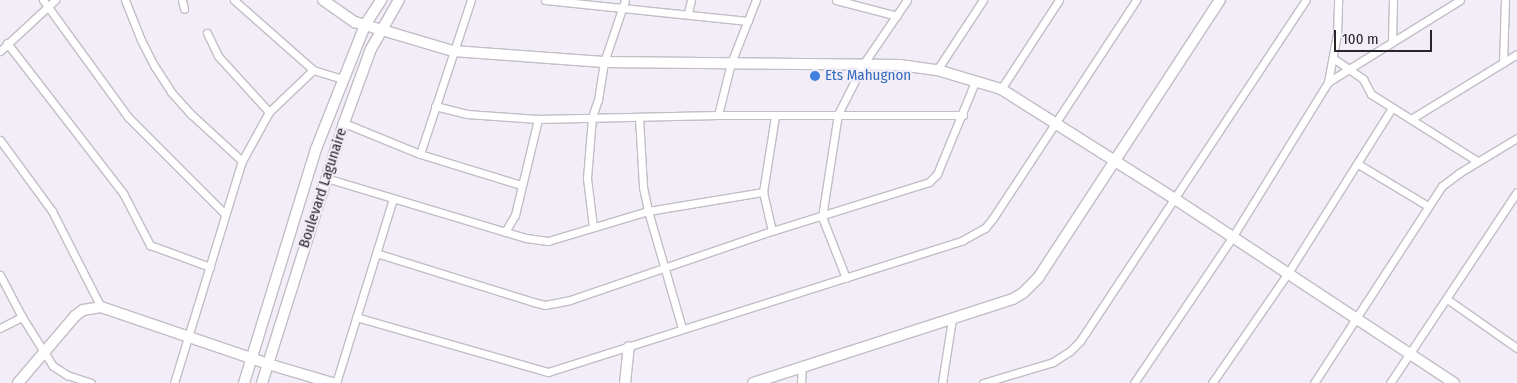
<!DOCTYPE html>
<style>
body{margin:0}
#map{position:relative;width:1517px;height:383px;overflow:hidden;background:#f2edf7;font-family:"Fira Sans Condensed",sans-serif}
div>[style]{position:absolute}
.roads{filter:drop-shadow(1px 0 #c2bdc7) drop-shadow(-1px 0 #c2bdc7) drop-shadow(0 1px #c2bdc7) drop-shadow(0 -1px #c2bdc7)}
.street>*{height:7px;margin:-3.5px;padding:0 3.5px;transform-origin:3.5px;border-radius:3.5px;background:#fff}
.secondary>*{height:10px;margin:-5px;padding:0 5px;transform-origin:5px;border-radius:5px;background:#fff}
.dots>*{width:14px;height:14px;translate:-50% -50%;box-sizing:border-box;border:2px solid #f2edf7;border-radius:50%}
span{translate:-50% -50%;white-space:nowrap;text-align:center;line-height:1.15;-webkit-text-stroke:4.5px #f2edf7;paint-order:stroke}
.shop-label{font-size:15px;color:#366cbe}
.left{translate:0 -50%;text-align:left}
.street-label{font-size:15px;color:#28262a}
.scale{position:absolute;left:1334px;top:30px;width:98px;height:22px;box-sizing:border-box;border:2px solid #28262a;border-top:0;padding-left:6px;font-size:15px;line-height:18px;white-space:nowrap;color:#28262a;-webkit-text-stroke:4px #f2edf7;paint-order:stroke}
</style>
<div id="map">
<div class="roads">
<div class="street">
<div style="left:43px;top:0;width:145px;rotate:54deg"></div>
<div style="left:128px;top:117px;width:137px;rotate:45deg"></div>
<div style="left:125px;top:0;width:43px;rotate:68.2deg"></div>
<div style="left:141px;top:40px;width:30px;rotate:63deg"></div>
<div style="left:155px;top:67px;width:30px;rotate:57deg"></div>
<div style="left:171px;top:92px;width:31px;rotate:48deg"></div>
<div style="left:192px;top:115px;width:68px;rotate:42.6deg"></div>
<div style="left:182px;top:0;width:9px;rotate:77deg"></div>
<div style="left:234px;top:0;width:106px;rotate:41.5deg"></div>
<div style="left:313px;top:70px;width:30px;rotate:17deg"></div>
<div style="left:545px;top:0;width:204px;rotate:5.9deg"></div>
<div style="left:836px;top:0;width:63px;rotate:14.7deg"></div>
<div style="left:688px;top:13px;width:13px;rotate:-77deg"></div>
<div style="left:207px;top:33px;width:25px;rotate:64deg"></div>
<div style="left:218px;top:56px;width:76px;rotate:47.7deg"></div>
<div style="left:1392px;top:41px;width:41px;rotate:-88.6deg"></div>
<div style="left:7px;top:43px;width:190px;rotate:52.3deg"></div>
<div style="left:123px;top:193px;width:59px;rotate:62.6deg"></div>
<div style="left:150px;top:245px;width:64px;rotate:20.1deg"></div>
<div style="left:0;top:51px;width:75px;rotate:-42.8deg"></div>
<div style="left:1333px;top:58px;width:37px;rotate:35deg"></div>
<div style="left:1363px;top:79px;width:17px;rotate:62deg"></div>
<div style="left:1371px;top:94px;width:125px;rotate:32.3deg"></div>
<div style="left:1503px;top:63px;width:63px;rotate:-88.2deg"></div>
<div style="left:937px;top:70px;width:84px;rotate:-56.7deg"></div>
<div style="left:1328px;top:82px;width:155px;rotate:-31.8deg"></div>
<div style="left:1001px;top:89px;width:106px;rotate:-56.9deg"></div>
<div style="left:435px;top:106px;width:33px;rotate:14deg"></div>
<div style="left:467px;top:114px;width:71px;rotate:4deg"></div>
<div style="left:538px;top:119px;width:180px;rotate:-1.3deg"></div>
<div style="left:718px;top:115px;width:245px"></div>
<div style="left:718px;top:115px;width:54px;rotate:-76deg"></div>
<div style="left:731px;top:63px;width:68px;rotate:-68.4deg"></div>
<div style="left:639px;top:117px;width:70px;rotate:86.7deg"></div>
<div style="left:643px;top:187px;width:25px;rotate:78deg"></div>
<div style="left:648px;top:211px;width:122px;rotate:73.8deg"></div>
<div style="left:1411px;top:119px;width:124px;rotate:-31.5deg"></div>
<div style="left:344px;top:123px;width:82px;rotate:22.2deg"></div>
<div style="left:420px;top:154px;width:106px;rotate:17.1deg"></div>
<div style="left:0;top:140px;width:88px;rotate:53.8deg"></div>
<div style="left:52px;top:211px;width:108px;rotate:63deg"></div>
<div style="left:420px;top:154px;width:162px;rotate:-71.7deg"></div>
<div style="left:1358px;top:164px;width:82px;rotate:31deg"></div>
<div style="left:326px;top:178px;width:209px;rotate:16.7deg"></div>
<div style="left:526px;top:238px;width:22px;rotate:8deg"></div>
<div style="left:548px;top:241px;width:104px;rotate:-16.7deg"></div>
<div style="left:648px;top:211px;width:117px;rotate:-9.4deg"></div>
<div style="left:593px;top:227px;width:49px;rotate:-97deg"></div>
<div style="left:587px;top:178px;width:61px;rotate:-85.3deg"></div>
<div style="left:592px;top:117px;width:18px;rotate:-71deg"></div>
<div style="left:598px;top:100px;width:38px;rotate:-81deg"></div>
<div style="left:604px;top:62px;width:65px;rotate:-71.3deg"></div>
<div style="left:772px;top:231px;width:40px;rotate:-103deg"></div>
<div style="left:763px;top:192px;width:77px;rotate:-81deg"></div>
<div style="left:505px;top:232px;width:20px;rotate:-60deg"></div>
<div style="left:515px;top:215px;width:99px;rotate:-76.5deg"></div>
<div style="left:376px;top:253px;width:164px;rotate:17.3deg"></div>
<div style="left:533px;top:302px;width:12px;rotate:14deg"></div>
<div style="left:545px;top:305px;width:25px;rotate:-11deg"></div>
<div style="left:570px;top:300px;width:213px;rotate:-18.9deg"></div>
<div style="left:772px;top:231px;width:164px;rotate:-17.3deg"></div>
<div style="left:929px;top:182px;width:11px;rotate:-45deg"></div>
<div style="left:937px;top:174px;width:100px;rotate:-67.6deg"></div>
<div style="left:0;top:275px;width:47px;rotate:62.4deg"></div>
<div style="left:22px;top:317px;width:58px;rotate:57.7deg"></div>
<div style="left:53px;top:366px;width:17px;rotate:33deg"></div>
<div style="left:67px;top:375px;width:25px;rotate:18deg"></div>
<div style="left:846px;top:278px;width:66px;rotate:-111.5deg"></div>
<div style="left:822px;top:217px;width:104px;rotate:-81.2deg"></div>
<div style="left:838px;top:114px;width:57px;rotate:-63deg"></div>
<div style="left:864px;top:63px;width:76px;rotate:-55.7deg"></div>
<div style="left:1447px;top:299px;width:85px;rotate:35deg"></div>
<div style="left:356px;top:317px;width:200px;rotate:16deg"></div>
<div style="left:548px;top:372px;width:435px;rotate:-17.6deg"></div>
<div style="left:963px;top:240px;width:25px;rotate:-29deg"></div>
<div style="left:985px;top:228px;width:13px;rotate:-51deg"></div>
<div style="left:993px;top:218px;width:261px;rotate:-56.7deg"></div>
<div style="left:0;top:328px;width:25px;rotate:-27deg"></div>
<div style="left:174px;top:383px;width:232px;rotate:-73deg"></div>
<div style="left:242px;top:161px;width:56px;rotate:-61.1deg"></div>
<div style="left:269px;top:112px;width:61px;rotate:-43.7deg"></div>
<div style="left:336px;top:383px;width:193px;rotate:-72.8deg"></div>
<div style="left:801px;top:383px;width:17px;rotate:-87deg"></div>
<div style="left:942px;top:383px;width:65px;rotate:-81.1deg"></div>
<div style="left:983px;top:383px;width:73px;rotate:-16.7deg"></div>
<div style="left:1053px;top:362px;width:20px;rotate:-33deg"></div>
<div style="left:1070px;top:351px;width:14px;rotate:-45deg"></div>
<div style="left:1080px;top:341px;width:409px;rotate:-56.5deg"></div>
<div style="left:1134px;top:383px;width:177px;rotate:-56deg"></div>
<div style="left:1233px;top:236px;width:181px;rotate:-58.3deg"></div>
<div style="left:1328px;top:82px;width:49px;rotate:-79.4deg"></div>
<div style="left:1337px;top:34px;width:34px;rotate:-88deg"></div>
<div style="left:1212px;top:383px;width:134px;rotate:-55.4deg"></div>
<div style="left:1288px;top:273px;width:195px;rotate:-57.8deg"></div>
<div style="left:1314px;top:383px;width:235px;rotate:-57deg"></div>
<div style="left:1442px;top:186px;width:21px;rotate:-37deg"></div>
<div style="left:1459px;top:173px;width:68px;rotate:-31.1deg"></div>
<div style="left:1390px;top:383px;width:229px;rotate:-56.4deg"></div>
</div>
<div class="secondary">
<div style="left:323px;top:0;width:39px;rotate:35deg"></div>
<div style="left:355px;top:22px;width:102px;rotate:16.5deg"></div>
<div style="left:453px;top:51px;width:151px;rotate:4.2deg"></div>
<div style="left:604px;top:62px;width:296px;rotate:0.6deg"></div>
<div style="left:900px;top:65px;width:37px;rotate:8deg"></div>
<div style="left:937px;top:70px;width:67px;rotate:16.5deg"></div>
<div style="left:1001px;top:89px;width:206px;rotate:32.3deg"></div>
<div style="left:1175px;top:199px;width:334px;rotate:33.4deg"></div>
<div style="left:18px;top:383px;width:88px;rotate:-49.6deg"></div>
<div style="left:75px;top:316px;width:10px;rotate:-37deg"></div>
<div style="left:83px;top:310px;width:18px;rotate:-9deg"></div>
<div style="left:101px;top:307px;width:176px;rotate:18.8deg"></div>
<div style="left:268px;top:364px;width:67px;rotate:16.5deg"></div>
<div style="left:244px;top:383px;width:245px;rotate:-72.9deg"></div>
<div style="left:316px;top:149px;width:133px;rotate:-68.4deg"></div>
<div style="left:365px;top:25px;width:30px;rotate:-57deg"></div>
<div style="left:262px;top:383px;width:273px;rotate:-72.5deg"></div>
<div style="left:344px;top:123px;width:79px;rotate:-70deg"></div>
<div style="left:371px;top:49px;width:56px;rotate:-60.3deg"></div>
<div style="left:625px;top:383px;width:36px;rotate:-84deg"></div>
<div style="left:753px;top:383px;width:273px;rotate:-17.9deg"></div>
<div style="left:1013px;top:299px;width:12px;rotate:-31deg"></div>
<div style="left:1023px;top:293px;width:21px;rotate:-45deg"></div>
<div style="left:1038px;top:278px;width:332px;rotate:-56.8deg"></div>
</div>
</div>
<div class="dots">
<div style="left:815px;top:76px;background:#3f7fe0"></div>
</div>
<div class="shop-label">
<span class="left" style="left:825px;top:76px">Ets Mahugnon</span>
</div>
<div class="street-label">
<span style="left:323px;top:188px;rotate:-72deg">Boulevard Lagunaire</span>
</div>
<div class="scale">100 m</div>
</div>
